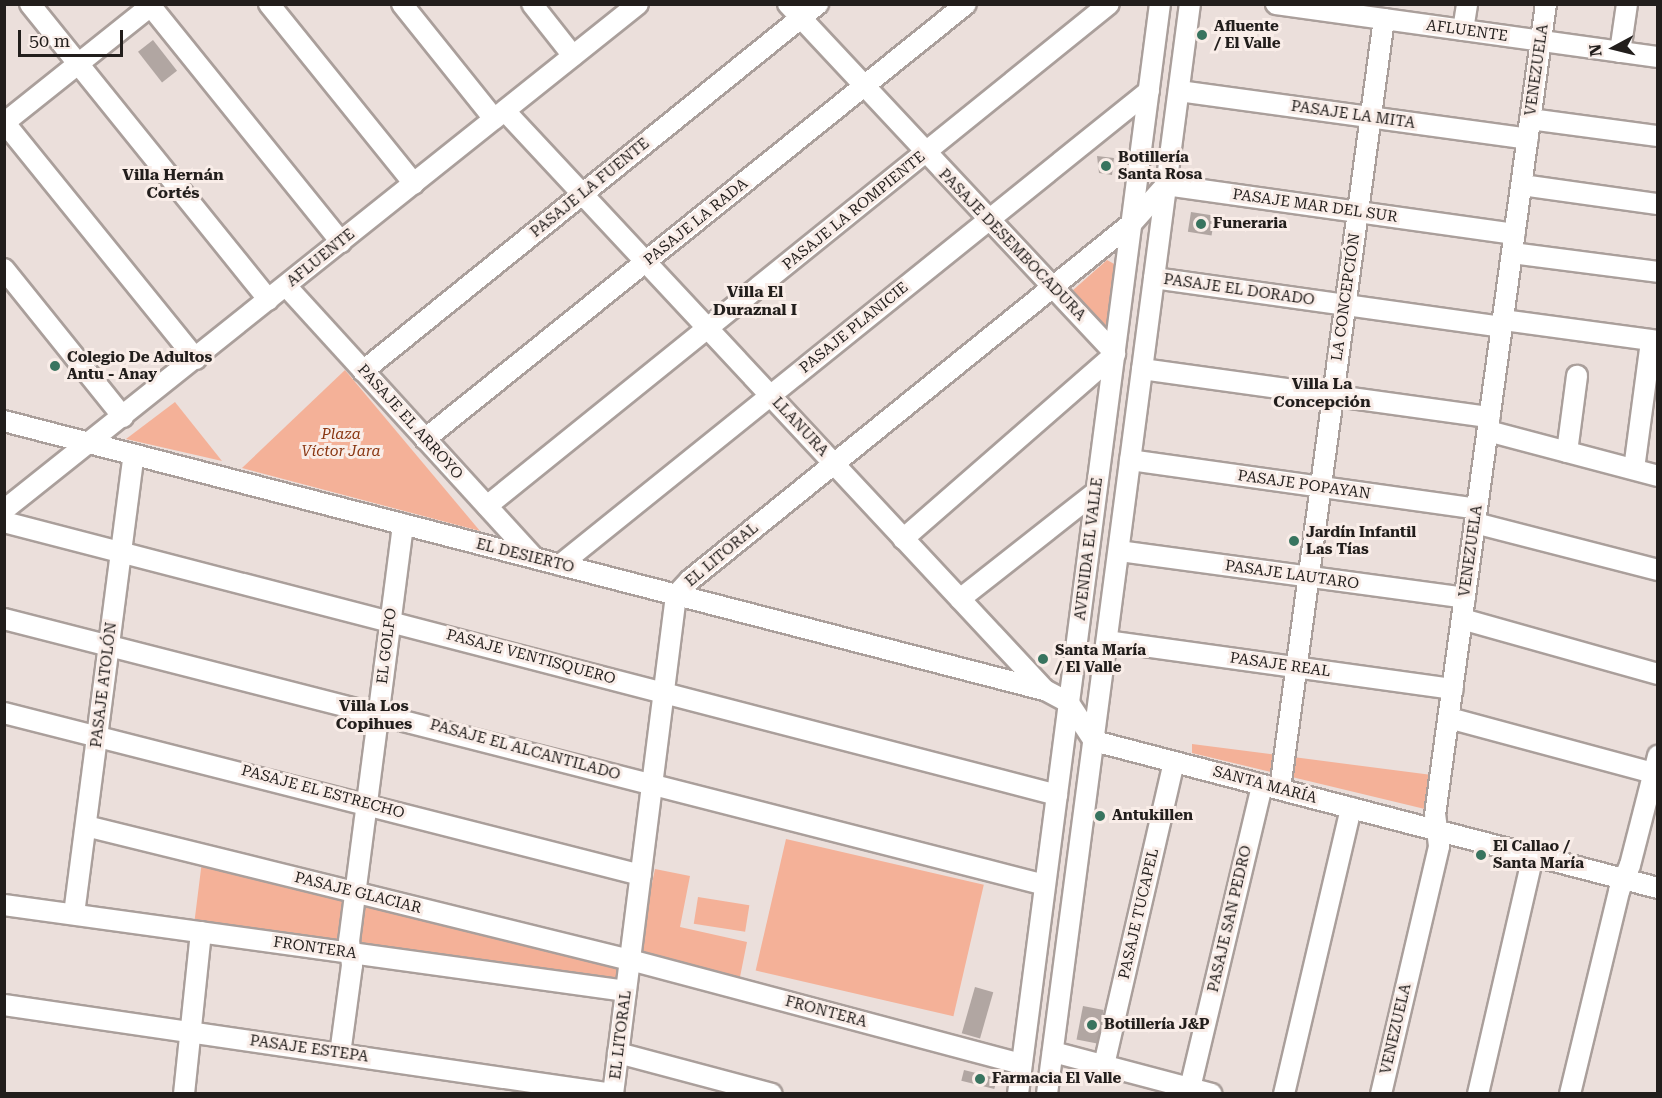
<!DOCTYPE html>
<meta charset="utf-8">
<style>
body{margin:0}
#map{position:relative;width:1662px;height:1098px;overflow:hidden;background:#ebdfdb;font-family:"Roboto Serif",serif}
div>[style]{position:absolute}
.green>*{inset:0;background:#f4b198;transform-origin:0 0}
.building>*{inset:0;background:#b1a6a2;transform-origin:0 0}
.roads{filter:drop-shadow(2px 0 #aa9f9b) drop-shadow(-2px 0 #aa9f9b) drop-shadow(0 2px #aa9f9b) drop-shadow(0 -2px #aa9f9b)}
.minor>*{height:20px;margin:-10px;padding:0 10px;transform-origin:10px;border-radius:10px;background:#fff}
.dots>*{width:16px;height:16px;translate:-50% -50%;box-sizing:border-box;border:3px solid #f9ede8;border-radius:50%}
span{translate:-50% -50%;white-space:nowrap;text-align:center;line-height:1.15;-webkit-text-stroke:6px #f9ede8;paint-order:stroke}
.poi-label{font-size:15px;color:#221e1c;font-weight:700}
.left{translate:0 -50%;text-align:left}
.street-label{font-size:15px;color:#221e1c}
.park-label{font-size:15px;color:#893611;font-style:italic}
.neighbourhood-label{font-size:16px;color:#221e1c;font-weight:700}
.frame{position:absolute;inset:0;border:6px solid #221e1c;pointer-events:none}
.north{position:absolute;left:1584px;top:18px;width:60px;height:60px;-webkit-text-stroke:4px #f9ede8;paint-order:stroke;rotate:263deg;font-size:16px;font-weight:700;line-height:24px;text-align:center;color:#221e1c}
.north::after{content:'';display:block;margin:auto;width:21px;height:27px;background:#221e1c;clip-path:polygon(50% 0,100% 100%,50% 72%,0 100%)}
.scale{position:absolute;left:18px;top:30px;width:105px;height:27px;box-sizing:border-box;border:3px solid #221e1c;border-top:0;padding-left:8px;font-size:18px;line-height:21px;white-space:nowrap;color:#221e1c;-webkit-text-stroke:4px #f9ede8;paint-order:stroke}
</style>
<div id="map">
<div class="green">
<div style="clip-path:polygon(1107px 260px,1116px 265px,1106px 332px,1072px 291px)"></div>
<div style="clip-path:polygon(345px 370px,480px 531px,242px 468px)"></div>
<div style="clip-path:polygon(175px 402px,222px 461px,126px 439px)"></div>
<div style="clip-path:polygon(1192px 744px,1432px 775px,1429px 810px,1192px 753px)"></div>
<div style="left:786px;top:839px;width:203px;height:135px;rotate:13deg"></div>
<div style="clip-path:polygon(202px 861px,623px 964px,620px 982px,194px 925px)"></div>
<div style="clip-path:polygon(655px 869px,690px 876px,680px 927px,747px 942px,740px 977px,637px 954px)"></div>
<div style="left:698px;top:897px;width:52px;height:27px;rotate:9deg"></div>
</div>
<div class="building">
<div style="left:153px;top:40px;width:39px;height:19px;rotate:52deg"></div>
<div style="clip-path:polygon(1097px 156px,1114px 158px,1112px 175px,1099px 173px)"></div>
<div style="left:1191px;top:212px;width:24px;height:20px;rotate:9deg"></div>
<div style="left:975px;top:987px;width:19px;height:48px;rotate:16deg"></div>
<div style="left:1083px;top:1006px;width:21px;height:34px;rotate:11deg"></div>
<div style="left:964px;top:1070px;width:34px;height:11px;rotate:14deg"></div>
</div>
<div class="roads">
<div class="minor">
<div style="left:30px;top:4px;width:380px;rotate:51.1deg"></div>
<div style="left:149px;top:4px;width:306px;rotate:51.1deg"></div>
<div style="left:269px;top:4px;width:231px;rotate:51.1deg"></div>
<div style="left:402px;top:4px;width:147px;rotate:51.3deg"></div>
<div style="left:532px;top:4px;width:66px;rotate:51.7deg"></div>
<div style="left:788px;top:4px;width:479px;rotate:46.9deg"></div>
<div style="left:1276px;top:4px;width:386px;rotate:7.9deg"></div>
<div style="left:1463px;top:30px;width:26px;rotate:-81deg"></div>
<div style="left:1620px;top:52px;width:49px;rotate:-81.7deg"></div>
<div style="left:1179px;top:91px;width:352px;rotate:7.8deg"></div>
<div style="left:505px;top:111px;width:792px;rotate:47deg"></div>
<div style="left:1045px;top:690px;width:27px;rotate:28deg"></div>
<div style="left:1069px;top:703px;width:45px;rotate:56.7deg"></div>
<div style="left:1094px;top:741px;width:583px;rotate:14.61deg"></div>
<div style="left:1530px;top:119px;width:129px;rotate:7.6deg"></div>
<div style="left:4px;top:122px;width:305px;rotate:51deg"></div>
<div style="left:4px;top:123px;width:191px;rotate:-38.6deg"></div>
<div style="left:1522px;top:185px;width:137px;rotate:8deg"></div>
<div style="left:1512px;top:253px;width:147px;rotate:7.4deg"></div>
<div style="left:4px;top:269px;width:190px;rotate:51.2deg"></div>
<div style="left:1154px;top:278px;width:351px;rotate:8deg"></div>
<div style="left:286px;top:286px;width:368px;rotate:47.6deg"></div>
<div style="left:1503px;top:320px;width:156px;rotate:7.7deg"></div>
<div style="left:1142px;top:369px;width:351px;rotate:7.9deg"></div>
<div style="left:363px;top:371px;width:585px;rotate:-38.89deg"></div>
<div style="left:4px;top:421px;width:1074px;rotate:14.5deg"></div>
<div style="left:1488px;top:431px;width:176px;rotate:14.8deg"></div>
<div style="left:425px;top:439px;width:694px;rotate:-38.8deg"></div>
<div style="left:1567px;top:452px;width:77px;rotate:-82.5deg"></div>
<div style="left:1130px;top:460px;width:350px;rotate:8deg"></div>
<div style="left:1634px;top:469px;width:129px;rotate:-82.4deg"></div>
<div style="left:487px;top:506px;width:799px;rotate:-38.91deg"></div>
<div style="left:4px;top:510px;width:811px;rotate:-38.59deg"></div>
<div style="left:4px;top:522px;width:1088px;rotate:14.53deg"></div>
<div style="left:1475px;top:523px;width:189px;rotate:14.4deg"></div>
<div style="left:903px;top:539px;width:281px;rotate:-41.1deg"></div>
<div style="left:1119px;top:551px;width:349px;rotate:7.7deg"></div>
<div style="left:560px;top:565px;width:756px;rotate:-38.83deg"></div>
<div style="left:960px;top:599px;width:173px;rotate:-38.2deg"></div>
<div style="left:4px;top:619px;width:1074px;rotate:14.33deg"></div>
<div style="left:1462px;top:619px;width:204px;rotate:15.7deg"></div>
<div style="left:1107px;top:641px;width:349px;rotate:7.9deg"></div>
<div style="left:4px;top:713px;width:657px;rotate:14.27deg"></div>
<div style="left:1449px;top:718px;width:211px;rotate:15.1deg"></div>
<div style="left:1280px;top:789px;width:777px;rotate:-82.31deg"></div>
<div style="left:86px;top:826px;width:560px;rotate:13.84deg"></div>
<div style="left:630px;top:960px;width:405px;rotate:14.9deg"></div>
<div style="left:4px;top:905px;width:628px;rotate:7.87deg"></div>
<div style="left:74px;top:914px;width:463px;rotate:-82.6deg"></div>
<div style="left:4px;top:1005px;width:615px;rotate:8.31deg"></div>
<div style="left:1053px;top:1052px;width:164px;rotate:14.8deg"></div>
<div style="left:618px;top:1053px;width:159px;rotate:14.9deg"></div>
<div style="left:340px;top:1054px;width:90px;rotate:-82.3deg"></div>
<div style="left:352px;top:965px;width:24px;rotate:-97deg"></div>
<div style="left:349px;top:941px;width:420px;rotate:-82.6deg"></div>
<div style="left:1104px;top:1065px;width:311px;rotate:-77deg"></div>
<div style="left:1190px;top:1088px;width:311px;rotate:-76.6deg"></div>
<div style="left:184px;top:1094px;width:163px;rotate:-84deg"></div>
<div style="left:613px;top:1094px;width:503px;rotate:-82.8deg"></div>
<div style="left:676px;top:595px;width:21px;rotate:-47deg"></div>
<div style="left:690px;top:580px;width:568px;rotate:-38.93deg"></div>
<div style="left:1132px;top:223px;width:51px;rotate:-48.2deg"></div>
<div style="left:1166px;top:185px;width:352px;rotate:8deg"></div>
<div style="left:1018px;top:1094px;width:1099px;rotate:-82.58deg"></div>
<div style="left:1047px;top:1094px;width:1099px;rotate:-82.53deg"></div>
<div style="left:1284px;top:1094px;width:294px;rotate:-76.8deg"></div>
<div style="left:1381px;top:1094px;width:255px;rotate:-76.8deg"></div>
<div style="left:1439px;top:846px;width:31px;rotate:-97deg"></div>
<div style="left:1435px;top:815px;width:819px;rotate:-82.21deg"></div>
<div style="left:1478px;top:1094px;width:245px;rotate:-77deg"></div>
<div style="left:1570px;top:1094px;width:209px;rotate:-76.4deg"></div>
<div style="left:1619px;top:891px;width:28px;rotate:-67deg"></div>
<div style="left:1630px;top:865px;width:113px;rotate:-75.6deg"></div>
</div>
</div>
<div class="dots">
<div style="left:1202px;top:35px;background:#38745f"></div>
<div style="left:1106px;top:166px;background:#38745f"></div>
<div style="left:1201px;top:224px;background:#38745f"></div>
<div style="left:55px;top:366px;background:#38745f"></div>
<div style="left:1294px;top:541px;background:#38745f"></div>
<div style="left:1043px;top:659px;background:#38745f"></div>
<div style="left:1100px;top:816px;background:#38745f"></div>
<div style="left:1481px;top:855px;background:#38745f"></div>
<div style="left:1092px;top:1025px;background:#38745f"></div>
<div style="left:980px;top:1079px;background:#38745f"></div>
</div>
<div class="poi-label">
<span class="left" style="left:1214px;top:35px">Afluente<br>/ El Valle</span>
<span class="left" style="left:1118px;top:166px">Botillería<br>Santa Rosa</span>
<span class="left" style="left:1213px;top:224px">Funeraria</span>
<span class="left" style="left:67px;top:366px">Colegio De Adultos<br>Antu - Anay</span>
<span class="left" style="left:1306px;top:541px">Jardín Infantil<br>Las Tías</span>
<span class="left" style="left:1055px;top:659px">Santa María<br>/ El Valle</span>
<span class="left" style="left:1112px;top:816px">Antukillen</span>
<span class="left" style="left:1493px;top:855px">El Callao /<br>Santa María</span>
<span class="left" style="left:1104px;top:1025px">Botillería J&amp;P</span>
<span class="left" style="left:992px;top:1079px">Farmacia El Valle</span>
</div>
<div class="street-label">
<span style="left:1467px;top:31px;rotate:8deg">AFLUENTE</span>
<span style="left:1537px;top:70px;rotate:-82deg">VENEZUELA</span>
<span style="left:1353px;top:115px;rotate:8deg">PASAJE LA MITA</span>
<span style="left:590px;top:188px;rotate:-39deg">PASAJE LA FUENTE</span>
<span style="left:1315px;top:206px;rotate:8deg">PASAJE MAR DEL SUR</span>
<span style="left:854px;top:211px;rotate:-39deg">PASAJE LA ROMPIENTE</span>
<span style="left:696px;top:222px;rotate:-39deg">PASAJE LA RADA</span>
<span style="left:1012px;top:245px;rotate:46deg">PASAJE DESEMBOCADURA</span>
<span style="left:321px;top:258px;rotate:-39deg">AFLUENTE</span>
<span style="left:1239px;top:290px;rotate:8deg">PASAJE EL DORADO</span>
<span style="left:1346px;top:297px;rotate:-82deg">LA CONCEPCIÓN</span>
<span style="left:854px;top:328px;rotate:-39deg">PASAJE PLANICIE</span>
<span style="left:410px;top:422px;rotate:48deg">PASAJE EL ARROYO</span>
<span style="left:800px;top:427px;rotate:47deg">LLANURA</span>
<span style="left:1304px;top:485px;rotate:8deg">PASAJE POPAYAN</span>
<span style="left:1089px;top:549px;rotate:-83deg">AVENIDA EL VALLE</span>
<span style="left:1471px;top:551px;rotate:-82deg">VENEZUELA</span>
<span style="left:722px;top:555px;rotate:-40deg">EL LITORAL</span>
<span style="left:525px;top:556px;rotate:14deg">EL DESIERTO</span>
<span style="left:1292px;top:575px;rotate:8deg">PASAJE LAUTARO</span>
<span style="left:387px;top:646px;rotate:-83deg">EL GOLFO</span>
<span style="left:531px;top:657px;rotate:15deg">PASAJE VENTISQUERO</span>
<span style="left:1280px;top:665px;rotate:8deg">PASAJE REAL</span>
<span style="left:104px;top:685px;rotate:-83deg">PASAJE ATOLÓN</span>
<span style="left:525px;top:750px;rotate:15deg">PASAJE EL ALCANTILADO</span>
<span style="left:1265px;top:785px;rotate:15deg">SANTA MARÍA</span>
<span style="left:323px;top:792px;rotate:15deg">PASAJE EL ESTRECHO</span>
<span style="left:358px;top:893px;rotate:14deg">PASAJE GLACIAR</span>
<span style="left:1139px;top:914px;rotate:-77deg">PASAJE TUCAPEL</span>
<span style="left:1230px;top:919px;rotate:-77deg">PASAJE SAN PEDRO</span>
<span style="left:315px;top:948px;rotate:8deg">FRONTERA</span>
<span style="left:826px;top:1012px;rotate:15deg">FRONTERA</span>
<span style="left:1396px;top:1029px;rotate:-77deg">VENEZUELA</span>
<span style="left:621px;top:1035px;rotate:-83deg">EL LITORAL</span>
<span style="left:309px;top:1049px;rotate:8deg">PASAJE ESTEPA</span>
</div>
<div class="park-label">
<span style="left:341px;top:443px">Plaza<br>Víctor Jara</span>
</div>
<div class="neighbourhood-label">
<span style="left:173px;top:184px">Villa Hernán<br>Cortés</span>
<span style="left:755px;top:301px">Villa El<br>Duraznal I</span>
<span style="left:1322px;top:393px">Villa La<br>Concepción</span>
<span style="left:374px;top:715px">Villa Los<br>Copihues</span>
</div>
<div class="frame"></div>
<div class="north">N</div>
<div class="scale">50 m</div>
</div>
